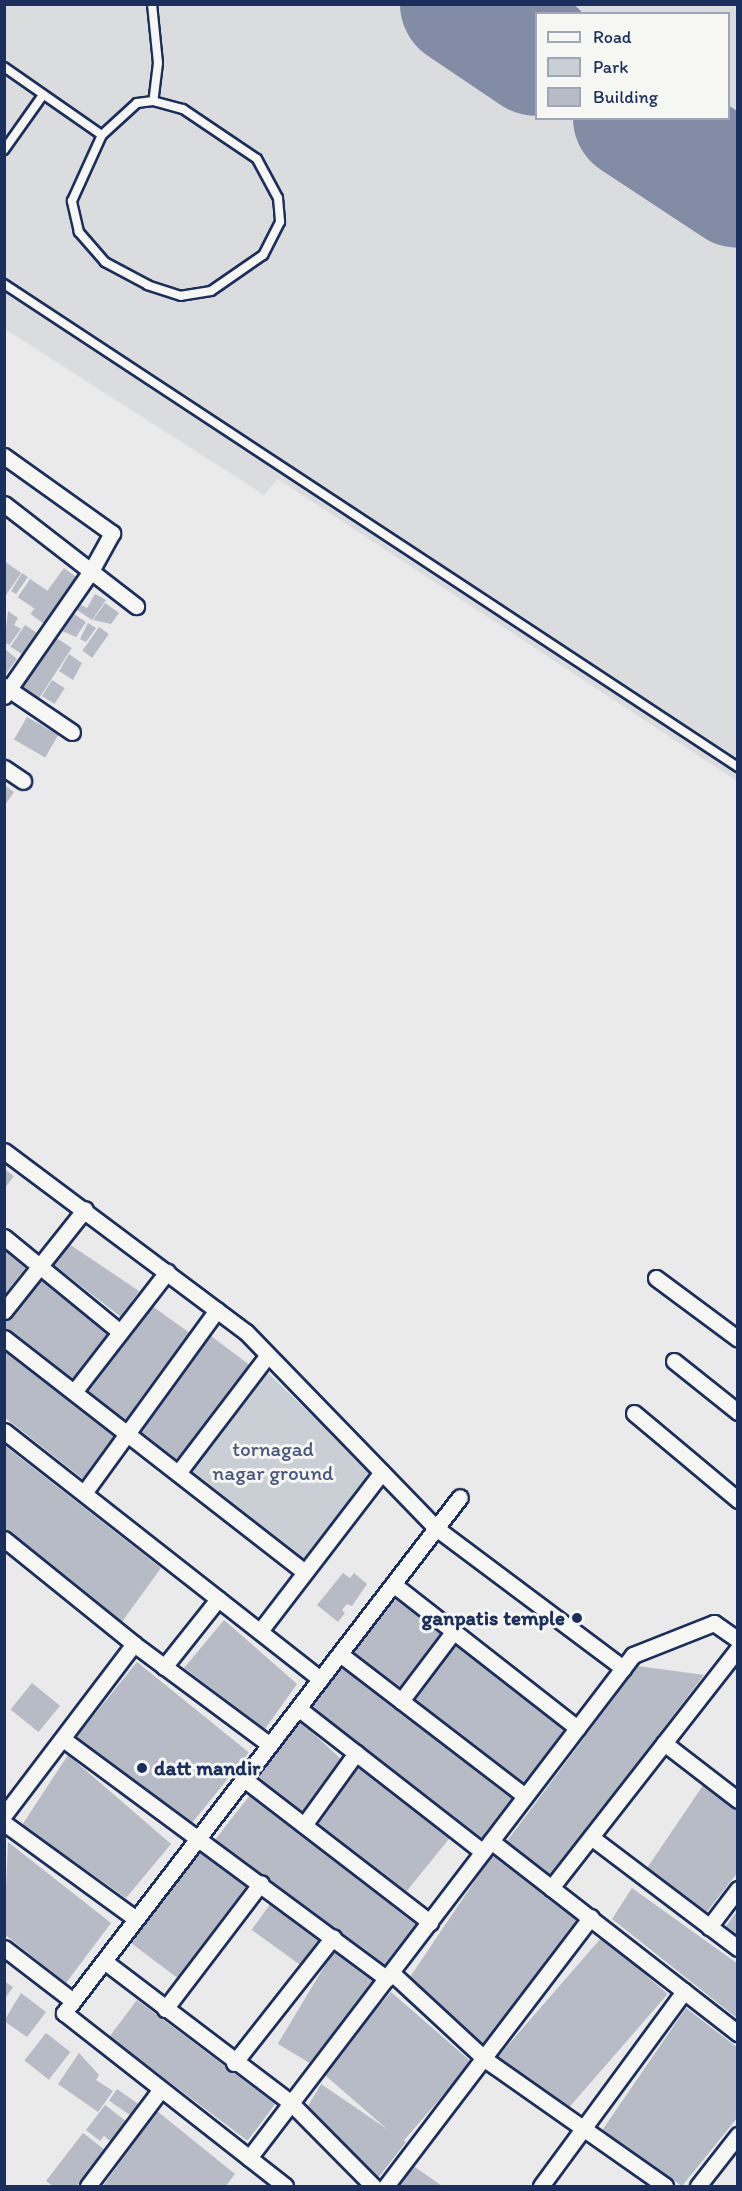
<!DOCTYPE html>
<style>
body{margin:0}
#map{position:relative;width:742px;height:2191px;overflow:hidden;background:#e9eae9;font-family:Itim,sans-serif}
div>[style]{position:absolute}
.built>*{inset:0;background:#dadcde}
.green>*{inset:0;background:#caced5}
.runway>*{height:124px;margin:-62px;padding:0 62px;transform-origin:62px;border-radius:62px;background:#828ca4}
.building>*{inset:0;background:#b6bbc6;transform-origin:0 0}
.roads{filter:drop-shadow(2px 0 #1b2f5e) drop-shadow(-2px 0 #1b2f5e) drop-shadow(0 2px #1b2f5e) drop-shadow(0 -2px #1b2f5e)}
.service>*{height:8px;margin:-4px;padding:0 4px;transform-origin:4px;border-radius:4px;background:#f6f6f2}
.minor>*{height:15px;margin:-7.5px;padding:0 7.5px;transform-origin:7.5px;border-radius:7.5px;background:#f6f6f2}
.dots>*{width:16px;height:16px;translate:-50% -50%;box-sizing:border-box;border:3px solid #f6f6f2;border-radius:50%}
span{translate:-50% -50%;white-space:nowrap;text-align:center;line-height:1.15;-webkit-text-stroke:6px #f6f6f2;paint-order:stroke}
.park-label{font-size:21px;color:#47577c}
.poi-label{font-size:21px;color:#1b2f5e;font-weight:700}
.right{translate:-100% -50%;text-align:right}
.left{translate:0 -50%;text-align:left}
.frame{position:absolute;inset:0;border:6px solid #1b2f5e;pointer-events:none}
.legend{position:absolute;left:535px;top:12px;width:195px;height:108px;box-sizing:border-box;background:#f6f6f2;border:2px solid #9ea6b7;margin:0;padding:8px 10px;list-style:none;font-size:18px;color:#1b2f5e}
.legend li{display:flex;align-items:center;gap:12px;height:30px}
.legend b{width:30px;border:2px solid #9ea6b7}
</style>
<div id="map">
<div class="built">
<div style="clip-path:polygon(evenodd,4px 5px,737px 5px,737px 781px,278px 479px,264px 495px,5px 329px,4px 5px,536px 14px,728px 14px,728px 118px,536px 118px,536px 14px)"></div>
</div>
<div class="green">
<div style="clip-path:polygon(266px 1371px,371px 1472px,305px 1562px,187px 1473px)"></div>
</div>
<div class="runway">
<div style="left:462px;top:4px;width:89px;rotate:34deg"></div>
<div style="left:635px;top:118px;width:123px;rotate:33.4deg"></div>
</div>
<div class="building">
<div style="clip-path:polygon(4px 561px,21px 573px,4px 598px)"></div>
<div style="left:64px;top:568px;width:17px;height:57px;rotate:36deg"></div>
<div style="clip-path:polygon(22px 573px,28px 577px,16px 594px,11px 591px)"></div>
<div style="left:30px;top:579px;width:22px;height:22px;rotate:34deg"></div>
<div style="clip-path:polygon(95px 594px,106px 600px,92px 620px,77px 610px,81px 605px,87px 608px)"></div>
<div style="clip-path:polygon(105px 603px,119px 613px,111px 624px,93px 620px)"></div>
<div style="clip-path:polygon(8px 611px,18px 618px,14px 625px,21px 629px,9px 645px,4px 642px)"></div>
<div style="clip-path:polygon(74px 614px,86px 622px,76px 637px,62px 631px)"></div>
<div style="clip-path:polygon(88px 623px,96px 628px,86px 642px,80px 639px)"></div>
<div style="left:25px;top:625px;width:18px;height:26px;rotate:34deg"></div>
<div style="left:99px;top:627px;width:12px;height:29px;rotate:35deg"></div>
<div style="left:55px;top:637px;width:20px;height:61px;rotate:33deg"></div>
<div style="clip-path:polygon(6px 650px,17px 659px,4px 676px,4px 652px)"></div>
<div style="clip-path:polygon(69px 654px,82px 663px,73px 680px,59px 671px)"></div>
<div style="left:52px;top:680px;width:15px;height:19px;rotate:32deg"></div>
<div style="left:27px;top:717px;width:36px;height:26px;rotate:30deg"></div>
<div style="clip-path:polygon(4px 785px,14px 792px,4px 806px)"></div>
<div style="clip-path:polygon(4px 1169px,14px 1176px,4px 1189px)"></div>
<div style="clip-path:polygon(69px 1244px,139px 1291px,121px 1317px,54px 1265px)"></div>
<div style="clip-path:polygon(4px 1248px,27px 1266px,4px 1295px)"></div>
<div style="left:40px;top:1278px;width:89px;height:61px;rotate:39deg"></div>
<div style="left:151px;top:1305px;width:57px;height:108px;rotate:36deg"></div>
<div style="left:211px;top:1336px;width:50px;height:121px;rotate:37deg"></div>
<div style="clip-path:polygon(4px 1349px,116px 1434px,83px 1479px,4px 1417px)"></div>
<div style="clip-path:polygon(4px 1445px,161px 1568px,121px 1623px,4px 1528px)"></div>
<div style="clip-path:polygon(343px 1573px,350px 1578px,354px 1573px,367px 1584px,352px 1606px,347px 1604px,342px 1610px,345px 1613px,338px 1622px,317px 1605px)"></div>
<div style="clip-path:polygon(394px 1594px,444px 1633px,398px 1690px,348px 1660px)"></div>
<div style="clip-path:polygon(224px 1620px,297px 1684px,265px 1729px,184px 1668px)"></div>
<div style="left:455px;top:1644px;width:139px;height:78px;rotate:37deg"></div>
<div style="left:137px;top:1662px;width:144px;height:98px;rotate:39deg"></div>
<div style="clip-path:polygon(638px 1666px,704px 1675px,551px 1876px,507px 1841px)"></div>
<div style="left:343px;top:1667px;width:215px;height:51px;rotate:38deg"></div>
<div style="left:32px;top:1683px;width:36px;height:34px;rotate:39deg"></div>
<div style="clip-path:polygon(301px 1722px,342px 1760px,303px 1812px,253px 1779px)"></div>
<div style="clip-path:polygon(68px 1755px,171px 1844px,126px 1898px,22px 1825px)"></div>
<div style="left:356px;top:1763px;width:120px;height:74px;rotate:39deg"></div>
<div style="clip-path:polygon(704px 1784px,738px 1809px,738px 1872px,706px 1913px,647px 1868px)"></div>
<div style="left:250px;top:1795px;width:211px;height:59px;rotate:38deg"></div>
<div style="clip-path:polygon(8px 1842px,111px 1923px,66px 1983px,4px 1934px)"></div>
<div style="left:200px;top:1851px;width:58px;height:115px;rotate:37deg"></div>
<div style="clip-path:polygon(493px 1854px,577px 1920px,485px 2047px,410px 1977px)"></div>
<div style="clip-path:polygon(632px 1888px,738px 1964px,738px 2019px,612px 1919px)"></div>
<div style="left:271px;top:1903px;width:61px;height:33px;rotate:36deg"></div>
<div style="clip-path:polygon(738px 1910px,738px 1936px,725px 1927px)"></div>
<div style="left:602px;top:1937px;width:87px;height:159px;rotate:41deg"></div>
<div style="left:336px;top:1947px;width:51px;height:113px;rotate:31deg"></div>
<div style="clip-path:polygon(4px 1981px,13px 1987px,4px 2000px)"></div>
<div style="left:391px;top:1992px;width:107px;height:106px;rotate:41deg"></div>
<div style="clip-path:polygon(21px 1993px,46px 2012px,27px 2037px,4px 2021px)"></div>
<div style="left:137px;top:2000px;width:173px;height:46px;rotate:37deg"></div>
<div style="clip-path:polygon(686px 2008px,738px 2048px,738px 2117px,682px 2186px,601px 2132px)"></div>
<div style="left:46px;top:2033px;width:31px;height:35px;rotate:38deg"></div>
<div style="clip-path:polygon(79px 2053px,99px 2075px,96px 2080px,113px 2091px,98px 2112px,58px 2084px)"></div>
<div style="clip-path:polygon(321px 2084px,406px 2142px,378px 2178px,308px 2106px)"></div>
<div style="left:117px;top:2089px;width:29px;height:14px;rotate:35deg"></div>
<div style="clip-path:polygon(105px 2105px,131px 2125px,115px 2145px,104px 2136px,100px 2141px,86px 2130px)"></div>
<div style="clip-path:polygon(157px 2111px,235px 2174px,226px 2186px,103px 2186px)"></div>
<div style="clip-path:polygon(83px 2133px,105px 2150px,77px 2186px,53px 2186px,46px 2181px)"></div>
<div style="clip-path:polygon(412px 2165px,442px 2186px,397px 2186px)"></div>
</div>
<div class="roads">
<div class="service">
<div style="left:152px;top:4px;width:59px;rotate:84.2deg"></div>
<div style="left:158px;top:63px;width:38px;rotate:97deg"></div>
<div style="left:4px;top:67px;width:119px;rotate:34.8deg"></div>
<div style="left:153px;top:101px;width:31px;rotate:15deg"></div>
<div style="left:183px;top:109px;width:89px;rotate:34deg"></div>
<div style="left:257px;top:159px;width:44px;rotate:61.7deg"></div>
<div style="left:278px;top:198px;width:24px;rotate:85deg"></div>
<div style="left:280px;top:222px;width:37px;rotate:117deg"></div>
<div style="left:263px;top:255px;width:63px;rotate:145.3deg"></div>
<div style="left:211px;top:291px;width:30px;rotate:171deg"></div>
<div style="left:181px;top:296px;width:35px;rotate:-162deg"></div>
<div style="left:148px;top:285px;width:49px;rotate:-151.9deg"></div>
<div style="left:105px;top:262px;width:40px;rotate:-131deg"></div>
<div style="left:79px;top:232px;width:32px;rotate:-103deg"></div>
<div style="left:72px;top:201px;width:72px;rotate:-65.6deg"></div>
<div style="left:102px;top:135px;width:47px;rotate:-42.4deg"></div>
<div style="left:137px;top:103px;width:16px;rotate:-7deg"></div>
<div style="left:4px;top:150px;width:67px;rotate:-54.7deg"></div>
<div style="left:4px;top:284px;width:879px;rotate:33.35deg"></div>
</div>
<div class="minor">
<div style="left:4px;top:456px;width:133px;rotate:35.5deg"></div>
<div style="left:112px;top:533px;width:43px;rotate:118.9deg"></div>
<div style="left:91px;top:571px;width:152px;rotate:124.8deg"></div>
<div style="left:4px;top:504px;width:167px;rotate:37.7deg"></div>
<div style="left:4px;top:686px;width:82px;rotate:34.1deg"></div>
<div style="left:4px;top:768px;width:23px;rotate:34deg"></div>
<div style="left:4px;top:1151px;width:302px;rotate:36.8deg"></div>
<div style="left:246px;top:1332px;width:273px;rotate:45.9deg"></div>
<div style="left:436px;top:1528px;width:234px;rotate:36.8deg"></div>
<div style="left:4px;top:1237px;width:150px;rotate:39.3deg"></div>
<div style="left:656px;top:1278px;width:102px;rotate:36.6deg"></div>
<div style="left:4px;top:1311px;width:130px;rotate:-51.5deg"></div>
<div style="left:4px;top:1338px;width:381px;rotate:37.9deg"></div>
<div style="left:674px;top:1361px;width:82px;rotate:38.6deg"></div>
<div style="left:74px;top:1392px;width:152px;rotate:-52.2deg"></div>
<div style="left:634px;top:1413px;width:136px;rotate:39.9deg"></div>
<div style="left:4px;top:1431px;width:402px;rotate:38.1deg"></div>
<div style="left:178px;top:1473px;width:148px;rotate:-52.7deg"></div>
<div style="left:84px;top:1493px;width:226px;rotate:-54deg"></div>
<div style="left:4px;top:1539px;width:167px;rotate:38.9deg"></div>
<div style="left:134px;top:1644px;width:169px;rotate:36.6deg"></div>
<div style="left:393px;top:1584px;width:234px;rotate:38deg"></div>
<div style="left:260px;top:1631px;width:200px;rotate:-52.5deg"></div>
<div style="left:340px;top:1654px;width:233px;rotate:37.5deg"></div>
<div style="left:164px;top:1667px;width:87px;rotate:-51.5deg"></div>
<div style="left:401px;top:1701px;width:88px;rotate:-52.9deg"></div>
<div style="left:298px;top:1708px;width:234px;rotate:37.9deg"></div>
<div style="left:63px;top:1739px;width:403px;rotate:36.5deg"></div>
<div style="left:664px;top:1743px;width:93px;rotate:37.6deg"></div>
<div style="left:244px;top:1779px;width:235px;rotate:37.6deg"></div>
<div style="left:4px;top:1815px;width:215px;rotate:-52.8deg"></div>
<div style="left:4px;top:1823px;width:163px;rotate:36deg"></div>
<div style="left:304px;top:1825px;width:89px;rotate:-54.2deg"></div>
<div style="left:591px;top:1837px;width:184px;rotate:37.1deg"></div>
<div style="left:491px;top:1841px;width:313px;rotate:37.9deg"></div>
<div style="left:551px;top:1888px;width:303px;rotate:-52deg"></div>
<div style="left:709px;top:1927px;width:48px;rotate:-52.7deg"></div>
<div style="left:4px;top:1948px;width:87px;rotate:37.5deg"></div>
<div style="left:104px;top:1961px;width:235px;rotate:37.2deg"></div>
<div style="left:291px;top:2103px;width:117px;rotate:45.3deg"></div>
<div style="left:392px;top:1973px;width:128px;rotate:42.8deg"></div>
<div style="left:486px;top:2060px;width:219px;rotate:35.1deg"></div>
<div style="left:165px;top:2009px;width:158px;rotate:-52.7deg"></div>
<div style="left:234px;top:2063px;width:160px;rotate:-51.8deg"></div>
<div style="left:249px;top:2158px;width:633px;rotate:-52.64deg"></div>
<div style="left:633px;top:1655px;width:87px;rotate:-21.6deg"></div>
<div style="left:714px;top:1623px;width:29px;rotate:35deg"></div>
<div style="left:88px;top:2186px;width:121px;rotate:-53deg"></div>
<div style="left:285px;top:2186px;width:281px;rotate:-141.9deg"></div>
<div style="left:64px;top:2013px;width:650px;rotate:-52.5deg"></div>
<div style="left:386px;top:2186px;width:338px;rotate:-52.7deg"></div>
<div style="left:541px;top:2186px;width:242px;rotate:-53.7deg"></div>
<div style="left:698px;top:2186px;width:65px;rotate:-51.9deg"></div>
</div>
</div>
<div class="dots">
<div style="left:577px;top:1618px;background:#1b2f5e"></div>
<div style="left:142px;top:1768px;background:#1b2f5e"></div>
</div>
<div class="park-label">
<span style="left:273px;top:1461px">tornagad<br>nagar ground</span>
</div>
<div class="poi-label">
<span class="right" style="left:565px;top:1618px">ganpatis temple</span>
<span class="left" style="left:154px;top:1768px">datt mandir</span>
</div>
<div class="frame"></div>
<ul class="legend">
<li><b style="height:8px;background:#f6f6f2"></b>Road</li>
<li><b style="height:16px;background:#caced5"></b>Park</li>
<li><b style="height:16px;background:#b6bbc6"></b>Building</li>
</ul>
</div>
